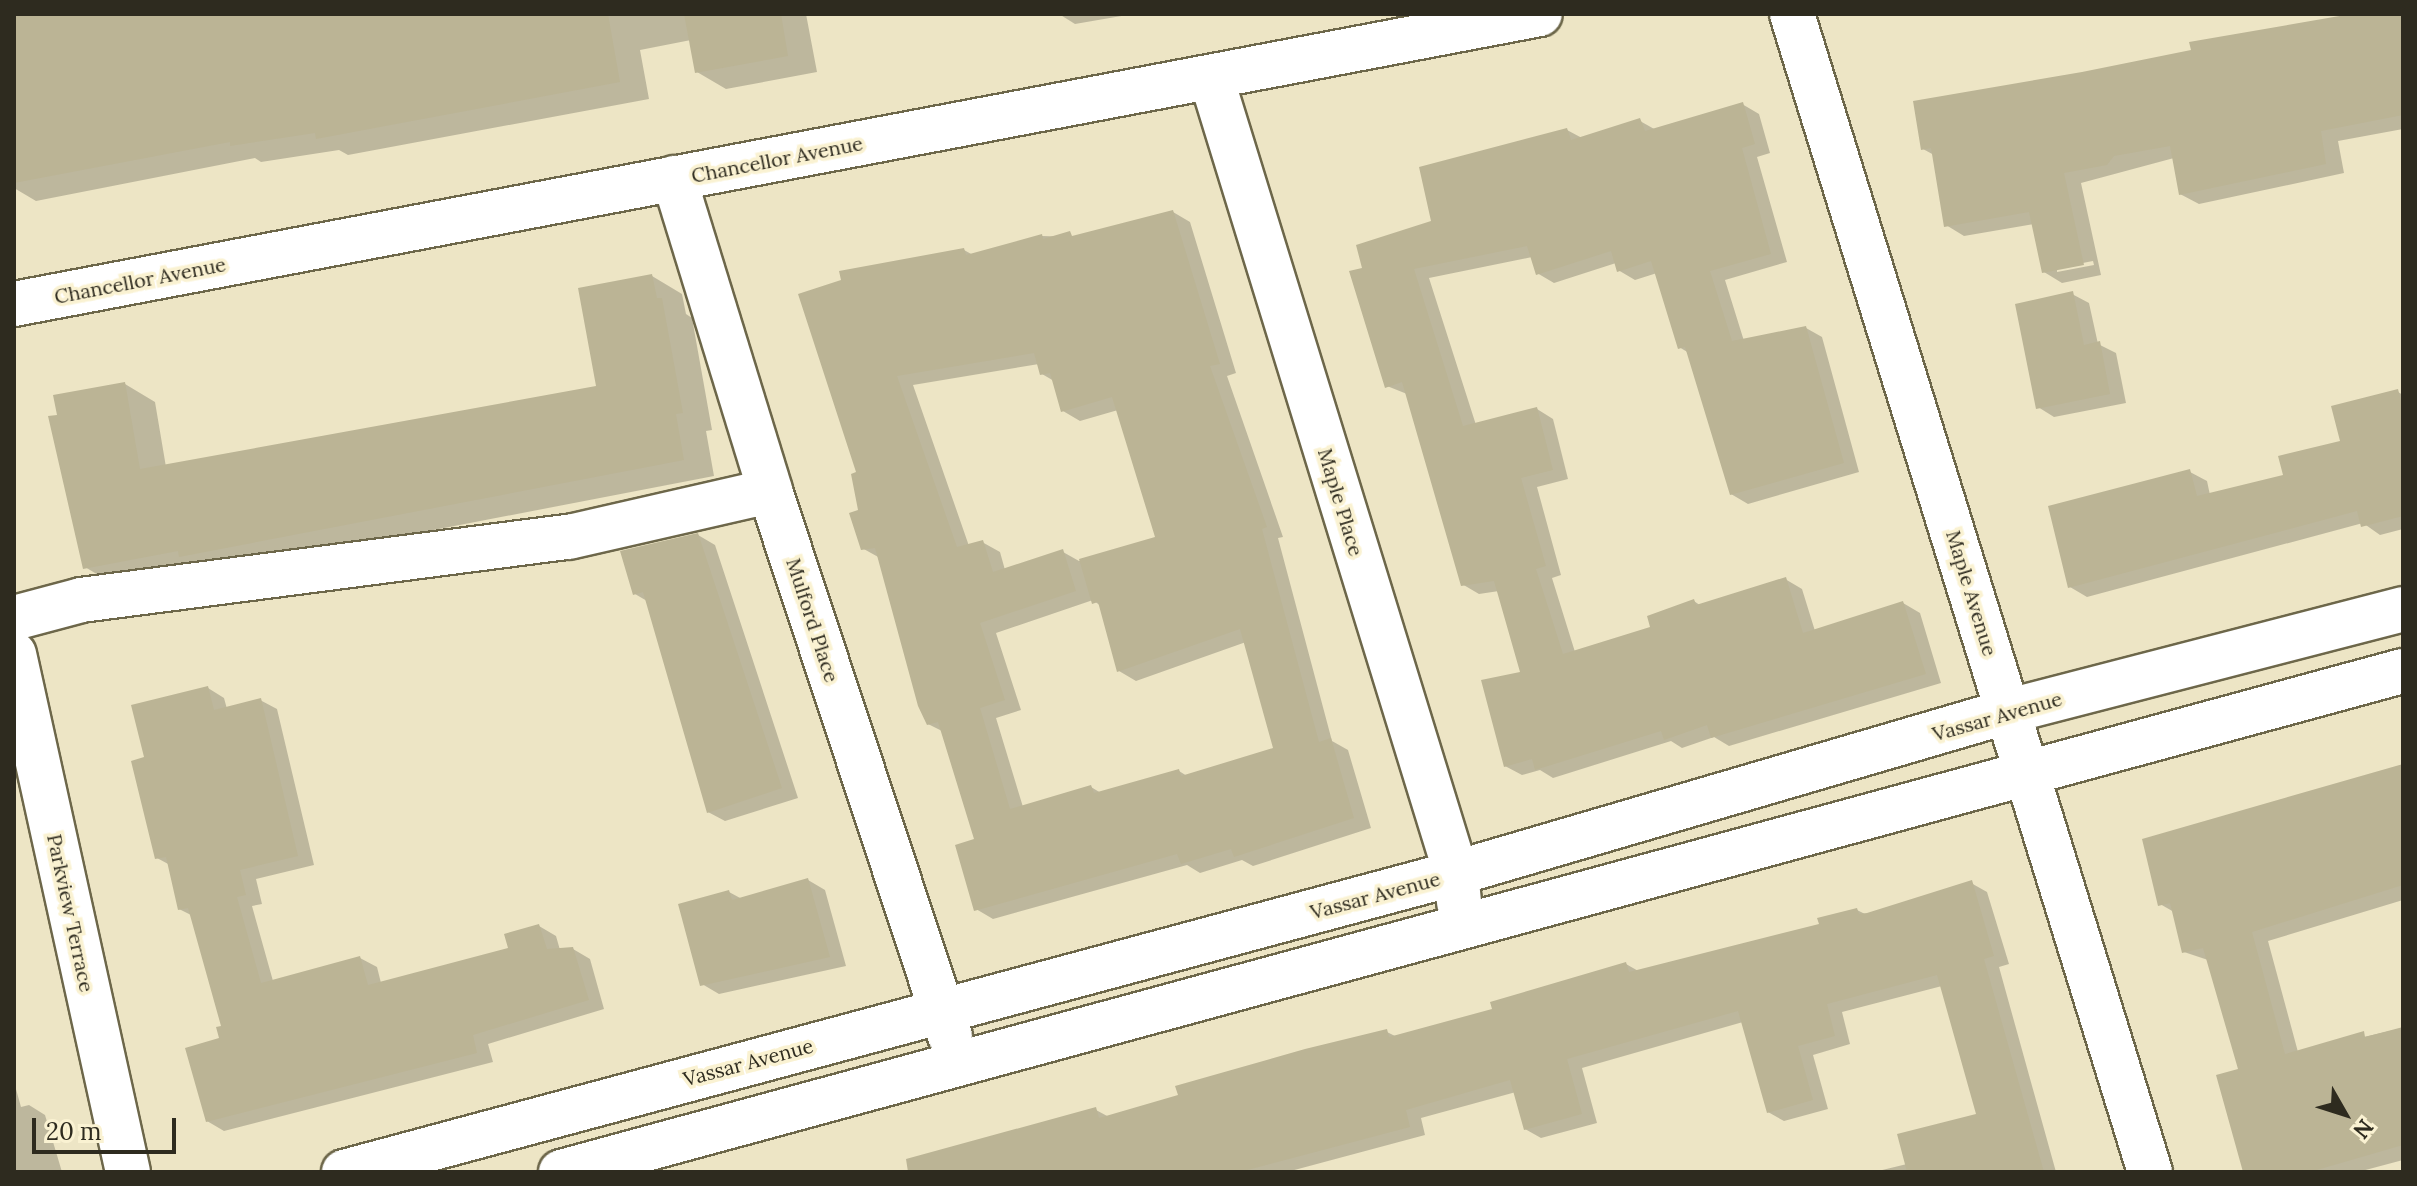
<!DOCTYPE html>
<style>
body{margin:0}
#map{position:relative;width:2417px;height:1186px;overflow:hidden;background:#ede5c5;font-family:Lora,serif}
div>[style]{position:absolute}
.shadow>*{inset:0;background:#0003}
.building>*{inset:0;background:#bbb495}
.roads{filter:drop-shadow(2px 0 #6d674a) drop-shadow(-2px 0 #6d674a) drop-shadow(0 2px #6d674a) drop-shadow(0 -2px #6d674a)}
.minor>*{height:44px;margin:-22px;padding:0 22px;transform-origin:22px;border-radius:22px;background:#fff}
.major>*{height:44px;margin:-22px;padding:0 22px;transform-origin:22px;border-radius:22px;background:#fff}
span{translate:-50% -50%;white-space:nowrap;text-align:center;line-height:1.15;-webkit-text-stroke:7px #faf2d2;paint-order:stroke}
.street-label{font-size:20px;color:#2e2b1f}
.frame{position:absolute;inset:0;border:16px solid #2e2b1f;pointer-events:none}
.north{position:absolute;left:2305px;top:1074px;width:80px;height:80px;-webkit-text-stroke:6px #faf2d2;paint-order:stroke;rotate:129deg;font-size:22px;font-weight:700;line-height:32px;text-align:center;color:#2e2b1f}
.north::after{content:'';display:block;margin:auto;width:28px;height:36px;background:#2e2b1f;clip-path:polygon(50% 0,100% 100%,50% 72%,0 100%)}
.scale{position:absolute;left:32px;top:1118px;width:144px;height:36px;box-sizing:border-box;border:4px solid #2e2b1f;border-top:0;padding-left:10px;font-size:24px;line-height:28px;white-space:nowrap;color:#2e2b1f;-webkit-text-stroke:6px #faf2d2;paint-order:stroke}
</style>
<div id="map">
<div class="shadow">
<div style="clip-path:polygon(14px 14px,806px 14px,817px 72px,726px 89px,697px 72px,691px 40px,640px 50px,649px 99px,348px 155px,339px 150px,261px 162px,255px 158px,36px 201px,14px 188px)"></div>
<div style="clip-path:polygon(1059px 14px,1133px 14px,1075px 24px)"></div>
<div style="clip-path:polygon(evenodd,2353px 14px,2403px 14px,2403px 129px,2338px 141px,2344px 173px,2199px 204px,2180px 194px,2174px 158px,2081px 183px,2101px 275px,2062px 283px,2044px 272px,2034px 224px,1964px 236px,1946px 225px,1934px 155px,1923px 149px,2193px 52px,2353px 14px,2093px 261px,2094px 265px,2057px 272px,2057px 268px,2093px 261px)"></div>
<div style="clip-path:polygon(1742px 104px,1759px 114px,1770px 153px,1757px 157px,1787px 262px,1725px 280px,1744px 341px,1806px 328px,1822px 337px,1859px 472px,1748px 504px,1731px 494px,1689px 353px,1679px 347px,1657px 273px,1635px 280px,1618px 270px,1616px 263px,1554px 283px,1537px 273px,1532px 257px,1429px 278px,1476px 425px,1537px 409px,1553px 419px,1568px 479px,1537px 487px,1561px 575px,1552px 578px,1575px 652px,1653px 628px,1694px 601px,1701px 606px,1785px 579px,1802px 589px,1815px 631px,1903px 603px,1920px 613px,1941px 683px,1729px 746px,1714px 737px,1682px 748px,1671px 741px,1553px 778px,1540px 770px,1522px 775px,1505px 766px,1522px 673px,1499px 591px,1479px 594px,1462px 584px,1407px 394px,1387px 386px,1365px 269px,1567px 130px,1582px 138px,1640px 121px,1656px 130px)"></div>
<div style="clip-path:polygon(evenodd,1173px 212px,1190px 222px,1236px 373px,1227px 376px,1283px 537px,1278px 538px,1332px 741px,1348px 750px,1371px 828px,1253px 866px,1242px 860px,1200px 873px,1187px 865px,993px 919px,976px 909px,977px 841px,942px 731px,928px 724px,880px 558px,862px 548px,859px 474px,800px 295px,964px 250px,973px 255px,1042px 236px,1076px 237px,1173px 212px,1039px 364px,1042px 374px,1054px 381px,1063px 411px,1080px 421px,1118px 410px,1157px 538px,1079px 561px,1063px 552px,1005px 570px,1000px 552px,982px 542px,969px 546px,913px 385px,1039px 364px,1173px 212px,1093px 600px,1102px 607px,1119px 671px,1136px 681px,1246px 642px,1275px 749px,1187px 776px,1179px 771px,1101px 793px,1091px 787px,1023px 807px,996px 718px,1021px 710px,996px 633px,1093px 600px)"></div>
<div style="clip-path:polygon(652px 276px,682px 294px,686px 314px,692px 318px,712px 430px,706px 431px,714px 476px,211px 573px,115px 585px,85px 567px,60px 416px,125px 384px,155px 402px,166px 467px,598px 387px)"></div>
<div style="clip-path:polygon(2072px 294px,2089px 303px,2098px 344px,2116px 353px,2126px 403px,2054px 417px,2038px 407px)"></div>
<div style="clip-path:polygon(2398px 392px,2403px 395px,2403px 529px,2380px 535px,2363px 523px,2087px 597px,2070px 587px,2190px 472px,2207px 481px,2210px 495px,2285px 476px,2342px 442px)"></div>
<div style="clip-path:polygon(698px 535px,715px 545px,798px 798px,725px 821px,708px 812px,647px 601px,635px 594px)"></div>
<div style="clip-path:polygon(208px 688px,224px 698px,227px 709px,260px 700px,277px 709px,314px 865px,256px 879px,262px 904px,252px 906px,273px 981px,360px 958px,377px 967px,381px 983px,511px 950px,539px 926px,556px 936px,560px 950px,573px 949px,590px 959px,604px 1009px,488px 1044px,493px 1062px,224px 1131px,207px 1121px,224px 1027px,193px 916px,179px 909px,170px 865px,157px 858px,147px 758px)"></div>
<div style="clip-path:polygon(2403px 768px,2403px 900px,2268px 941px,2298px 1052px,2403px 1028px,2403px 1160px,2358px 1172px,2245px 1172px,2240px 1070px,2208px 960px,2184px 952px,2174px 912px,2160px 904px)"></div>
<div style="clip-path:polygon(808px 880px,825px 890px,846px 966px,719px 994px,702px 984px,729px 892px,742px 899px)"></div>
<div style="clip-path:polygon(1971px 883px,1987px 892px,2009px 964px,1999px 967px,2056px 1172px,1874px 1172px,1907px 1164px,1979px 1115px,1942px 986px,1842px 1012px,1850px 1044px,1813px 1055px,1828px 1109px,1784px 1121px,1768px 1112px,1743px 1022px,1582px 1068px,1597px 1123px,1541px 1138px,1525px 1129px,1516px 1092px,1421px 1118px,1425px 1135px,1287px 1172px,917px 1172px,1096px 1110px,1109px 1117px,1387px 1032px,1397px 1037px,1494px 1010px,1626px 964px,1640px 972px,1821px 926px,1857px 910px,1867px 915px)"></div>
<div style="clip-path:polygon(14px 1082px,21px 1107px,29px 1105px,45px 1115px,62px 1172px,14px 1172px)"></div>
</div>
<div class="building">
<div style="clip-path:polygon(14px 14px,608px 14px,620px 82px,316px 139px,315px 133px,230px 146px,230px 142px,14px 183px)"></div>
<div style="clip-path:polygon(684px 14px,781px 14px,788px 56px,695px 73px)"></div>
<div style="clip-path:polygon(2351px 14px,2403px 14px,2403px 115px,2321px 131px,2326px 164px,2179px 195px,2170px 146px,2114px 156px,2107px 165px,2064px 173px,2084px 265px,2042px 273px,2029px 212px,1944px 227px,1931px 148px,1921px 150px,1913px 101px,2082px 72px,2191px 50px,2189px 42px)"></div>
<div style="clip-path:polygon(1743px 102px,1755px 144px,1742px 148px,1771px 254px,1710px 271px,1732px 341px,1806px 326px,1844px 463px,1730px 495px,1685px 347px,1678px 349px,1651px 261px,1617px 272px,1611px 251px,1536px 275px,1527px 246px,1414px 269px,1463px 426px,1537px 407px,1553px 470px,1521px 478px,1546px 566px,1536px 569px,1563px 654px,1650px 627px,1647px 616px,1694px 599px,1696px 605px,1786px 577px,1803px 633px,1903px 601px,1926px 674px,1711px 738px,1707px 725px,1664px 740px,1661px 731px,1535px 770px,1532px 759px,1504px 767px,1481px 680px,1520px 672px,1494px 581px,1461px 586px,1402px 382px,1385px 388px,1349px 271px,1362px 268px,1356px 245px,1431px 221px,1419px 167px,1567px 128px,1571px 140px,1640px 118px,1645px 131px)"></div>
<div style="clip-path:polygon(evenodd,1173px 210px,1220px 364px,1210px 366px,1267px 527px,1262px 529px,1319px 742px,1331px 738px,1354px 818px,1234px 857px,1231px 849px,1181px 864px,1177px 854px,974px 911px,955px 845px,974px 839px,938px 722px,927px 725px,918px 706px,875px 548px,861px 550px,849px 513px,858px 510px,851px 474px,856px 472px,798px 294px,841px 280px,839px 271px,964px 248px,966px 255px,1042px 234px,1043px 239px,1070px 231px,1072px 236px,1173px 210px,1034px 353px,1040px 375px,1050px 373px,1061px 412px,1112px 397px,1155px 537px,1079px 559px,1092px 604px,1098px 602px,1117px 672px,1240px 629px,1273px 748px,1181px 776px,1179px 769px,1094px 793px,1091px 785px,1010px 809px,980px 708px,1005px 700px,980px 623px,1076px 591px,1063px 549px,993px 572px,983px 540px,957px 547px,897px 376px,1034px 353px)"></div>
<div style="clip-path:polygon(652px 274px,657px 298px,662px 298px,683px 413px,676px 414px,684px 460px,179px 557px,178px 551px,83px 569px,48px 416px,57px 415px,53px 395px,125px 382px,140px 469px,596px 386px,578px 288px)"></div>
<div style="clip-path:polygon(2073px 291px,2084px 345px,2100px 341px,2110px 394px,2036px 409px,2015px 304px)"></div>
<div style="clip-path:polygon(2398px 389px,2403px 409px,2403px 516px,2361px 527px,2357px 511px,2068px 588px,2048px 506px,2190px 469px,2197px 496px,2283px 475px,2278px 456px,2340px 441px,2331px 406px)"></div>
<div style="clip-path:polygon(698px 533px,782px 788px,707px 813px,643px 592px,633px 595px,620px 551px)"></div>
<div style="clip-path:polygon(208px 686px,214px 710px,261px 698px,298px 856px,240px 870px,246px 895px,237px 897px,261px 983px,360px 956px,368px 985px,508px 948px,504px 934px,539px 924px,547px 949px,573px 947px,589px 1000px,473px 1035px,477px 1053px,206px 1122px,185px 1048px,219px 1038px,216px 1027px,221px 1026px,188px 908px,178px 910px,166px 857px,155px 859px,131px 761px,144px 757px,131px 705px)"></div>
<div style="clip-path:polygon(2403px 764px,2403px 885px,2252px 932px,2285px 1054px,2364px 1031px,2365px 1037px,2403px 1027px,2403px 1145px,2310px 1172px,2243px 1172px,2216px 1075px,2238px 1069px,2203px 948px,2182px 953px,2170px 903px,2158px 906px,2142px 839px)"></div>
<div style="clip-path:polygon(808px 878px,830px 957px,700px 986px,678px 904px,729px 890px,732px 900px)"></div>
<div style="clip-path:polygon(1972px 880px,1994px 956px,1984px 959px,2044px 1172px,1907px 1172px,1897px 1134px,1976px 1114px,1937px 975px,1827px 1004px,1835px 1036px,1798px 1046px,1813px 1100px,1767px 1113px,1738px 1011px,1567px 1059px,1582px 1114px,1524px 1130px,1510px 1080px,1406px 1110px,1410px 1127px,1240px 1172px,908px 1172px,906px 1159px,1096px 1107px,1099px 1118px,1178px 1095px,1175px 1086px,1305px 1049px,1387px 1029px,1389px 1037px,1492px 1009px,1490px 1002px,1626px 962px,1629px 972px,1819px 924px,1817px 918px,1857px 908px,1859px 914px,1867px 913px)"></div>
</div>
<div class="roads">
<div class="minor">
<div style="left:1792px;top:14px;width:1212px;rotate:72.82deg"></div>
<div style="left:1211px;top:77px;width:833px;rotate:72.89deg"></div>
<div style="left:1456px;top:873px;width:30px;rotate:84deg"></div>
<div style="left:674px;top:178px;width:327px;rotate:72.9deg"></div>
<div style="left:770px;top:491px;width:574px;rotate:71.72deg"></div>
<div style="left:14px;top:618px;width:69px;rotate:-15deg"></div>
<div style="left:81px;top:600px;width:492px;rotate:-7.4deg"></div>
<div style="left:569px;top:537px;width:206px;rotate:-12.9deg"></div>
<div style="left:14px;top:654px;width:530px;rotate:77.59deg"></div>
<div style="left:344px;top:1172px;width:1151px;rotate:-15.05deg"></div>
<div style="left:1456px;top:873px;width:576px;rotate:-16.33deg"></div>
<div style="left:2009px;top:711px;width:407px;rotate:-14.5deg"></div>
<div style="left:561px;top:1172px;width:1909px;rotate:-15.22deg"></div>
</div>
<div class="major">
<div style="left:14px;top:304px;width:1553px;rotate:-10.76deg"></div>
</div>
</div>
<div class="street-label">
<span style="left:777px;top:159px;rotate:-11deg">Chancellor Avenue</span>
<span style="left:140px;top:280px;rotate:-11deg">Chancellor Avenue</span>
<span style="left:1341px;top:502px;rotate:73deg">Maple Place</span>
<span style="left:1972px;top:593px;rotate:73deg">Maple Avenue</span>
<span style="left:813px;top:620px;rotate:72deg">Mulford Place</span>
<span style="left:1997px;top:716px;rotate:-16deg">Vassar Avenue</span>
<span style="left:1375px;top:895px;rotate:-15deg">Vassar Avenue</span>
<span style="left:71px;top:913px;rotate:78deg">Parkview Terrace</span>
<span style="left:748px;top:1062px;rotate:-15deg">Vassar Avenue</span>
</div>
<div class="frame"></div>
<div class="north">N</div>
<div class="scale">20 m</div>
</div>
